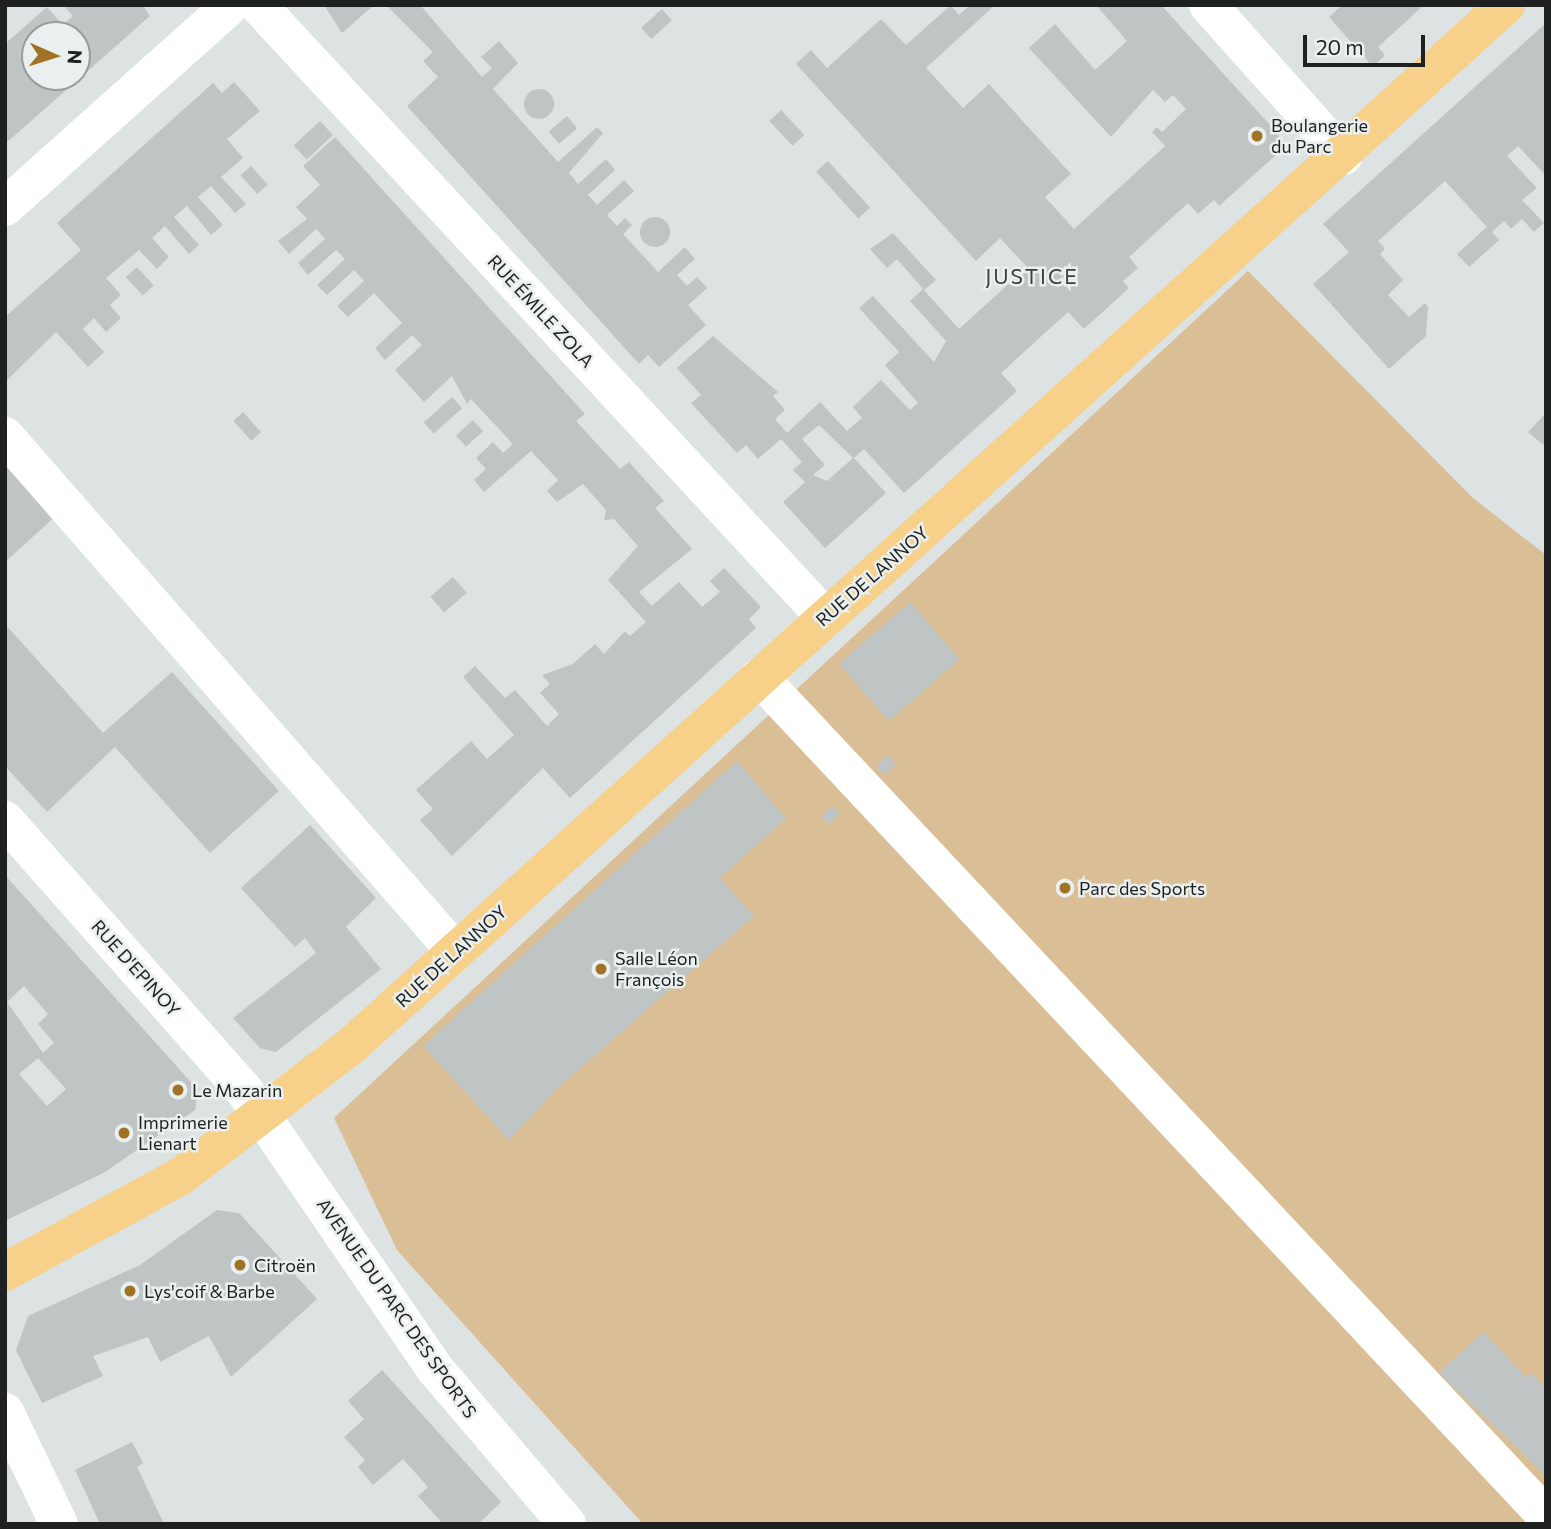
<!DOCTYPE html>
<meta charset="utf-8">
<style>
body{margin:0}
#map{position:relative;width:1551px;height:1529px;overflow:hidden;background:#dde2e2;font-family:Commissioner,sans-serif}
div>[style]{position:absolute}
.green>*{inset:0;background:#dabe95}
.building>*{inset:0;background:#bfc4c4;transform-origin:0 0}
.round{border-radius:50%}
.minor>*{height:38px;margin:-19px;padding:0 19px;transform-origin:19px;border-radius:19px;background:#fff}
.major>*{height:38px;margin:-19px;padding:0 19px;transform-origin:19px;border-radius:19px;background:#f7d089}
.dots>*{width:19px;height:19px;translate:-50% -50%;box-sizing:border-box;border:4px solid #eaefef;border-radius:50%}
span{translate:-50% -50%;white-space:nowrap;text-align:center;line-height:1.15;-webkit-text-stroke:5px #eaefef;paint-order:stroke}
.poi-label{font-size:18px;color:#1f2020}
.left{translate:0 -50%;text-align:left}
.street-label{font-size:18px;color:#1f2020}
.quarter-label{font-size:21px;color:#3e4242;letter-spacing:2px}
.frame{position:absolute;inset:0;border:7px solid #1f2020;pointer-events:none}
.north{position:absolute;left:21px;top:21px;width:70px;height:70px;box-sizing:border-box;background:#eaefef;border:2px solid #999c9c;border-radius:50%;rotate:93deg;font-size:19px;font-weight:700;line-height:28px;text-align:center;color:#1f2020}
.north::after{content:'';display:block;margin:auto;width:24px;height:32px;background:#a07324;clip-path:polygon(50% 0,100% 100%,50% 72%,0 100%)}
.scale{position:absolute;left:1303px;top:35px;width:122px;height:32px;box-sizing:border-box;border:4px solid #1f2020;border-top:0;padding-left:9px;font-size:21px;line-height:24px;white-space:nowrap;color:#1f2020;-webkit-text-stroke:5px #eaefef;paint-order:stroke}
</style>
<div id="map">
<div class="green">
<div style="clip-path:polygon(1248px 271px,1473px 498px,1546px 555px,1546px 1524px,643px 1524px,397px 1250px,334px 1118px)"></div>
</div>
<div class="building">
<div style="clip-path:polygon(evenodd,63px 5px,143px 5px,150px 16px,5px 144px,5px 44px,47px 7px,63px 25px,73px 16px,63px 5px,35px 35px,77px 35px,77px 77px,35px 77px,35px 35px)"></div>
<div style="clip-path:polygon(324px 5px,374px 5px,342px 33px)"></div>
<div style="clip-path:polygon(386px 5px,420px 5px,482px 77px,492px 68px,481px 57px,499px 41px,518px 63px,493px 89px,558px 162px,597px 127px,603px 133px,569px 173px,578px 184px,606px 159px,615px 170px,588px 195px,597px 205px,624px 180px,634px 191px,607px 215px,617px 226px,625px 218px,632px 225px,623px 234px,658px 272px,685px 247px,695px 259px,677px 275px,687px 286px,697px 277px,707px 288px,688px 305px,706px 325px,659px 367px,648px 355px,639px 364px,407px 106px,438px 77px,423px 61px,433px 52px)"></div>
<div style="clip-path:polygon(evenodd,951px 5px,959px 15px,970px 5px,995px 5px,926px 68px,963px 108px,989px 84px,1071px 174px,1045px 197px,1074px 229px,1165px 146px,1152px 132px,1157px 127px,1162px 132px,1186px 109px,1173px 95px,1165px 102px,1153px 90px,1111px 137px,1029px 48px,1055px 24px,1095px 70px,1127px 41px,1096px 5px,1161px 5px,1279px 135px,1277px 154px,1219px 206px,1214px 200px,1198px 214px,1188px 203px,1129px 257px,1138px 268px,1123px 281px,1129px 288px,1084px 329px,1068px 312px,1001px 373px,1017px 391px,904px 493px,864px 449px,854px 458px,886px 493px,825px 548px,783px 502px,805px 482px,793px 470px,802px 462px,781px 439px,758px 459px,746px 445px,737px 453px,691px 403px,701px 395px,677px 368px,713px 336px,778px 392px,773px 396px,785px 410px,775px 419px,787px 433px,820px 402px,847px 431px,862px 418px,853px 407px,881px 380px,910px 410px,918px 403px,885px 365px,899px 352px,859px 308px,873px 296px,934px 362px,946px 341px,910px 301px,923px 289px,959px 329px,1027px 267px,1000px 238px,976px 261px,796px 64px,811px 50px,827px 68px,881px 19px,906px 45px,951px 5px,819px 425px,853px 458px,827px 481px,813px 475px,825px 465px,802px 439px,819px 425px)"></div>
<div style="clip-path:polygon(1342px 5px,1424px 5px,1378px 47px,1385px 55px,1373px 67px,1329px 17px)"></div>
<div style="left:662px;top:9px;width:15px;height:28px;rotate:48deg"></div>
<div style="clip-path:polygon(1546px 23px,1546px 176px,1518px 146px,1507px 156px,1537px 188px,1522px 200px,1544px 223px,1534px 232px,1522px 219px,1511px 229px,1504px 221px,1492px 232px,1499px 240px,1469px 267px,1457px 254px,1487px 227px,1445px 181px,1378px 241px,1385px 249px,1380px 254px,1403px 280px,1388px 295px,1409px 317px,1425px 303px,1428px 307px,1426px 336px,1389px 369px,1313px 284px,1349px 252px,1323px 224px)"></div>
<div style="clip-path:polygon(234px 82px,260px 111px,227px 139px,243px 158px,221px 177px,246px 204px,235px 213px,211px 186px,198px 197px,223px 225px,211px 235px,187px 206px,174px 217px,199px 245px,189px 254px,165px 226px,152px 238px,169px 257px,157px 269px,139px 250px,106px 278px,121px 295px,110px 305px,121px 318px,106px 332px,94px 318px,83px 329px,104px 352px,88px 367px,56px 332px,5px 382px,5px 317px,81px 250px,57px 223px,213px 83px,222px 93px)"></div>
<div class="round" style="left:524px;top:89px;width:30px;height:30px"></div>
<div style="left:781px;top:110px;width:34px;height:16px;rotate:47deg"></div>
<div style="left:567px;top:116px;width:16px;height:24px;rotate:50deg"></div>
<div style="left:320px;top:121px;width:19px;height:36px;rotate:47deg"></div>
<div style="clip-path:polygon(335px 137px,585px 414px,576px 421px,620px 469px,629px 462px,664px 501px,655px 508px,692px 549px,639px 592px,652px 606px,679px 582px,702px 607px,720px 592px,710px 581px,724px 568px,761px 607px,749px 619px,756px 628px,570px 798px,543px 768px,452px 856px,420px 820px,433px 809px,416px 790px,471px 741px,487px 759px,514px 735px,463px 677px,475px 666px,505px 698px,515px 690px,547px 726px,559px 714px,540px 693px,550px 684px,542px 675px,573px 664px,595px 644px,604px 654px,625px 631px,630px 636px,646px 622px,608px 580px,638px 546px,614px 519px,604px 520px,606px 510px,583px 484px,557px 502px,547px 491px,558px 480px,531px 451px,484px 492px,474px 480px,486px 469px,476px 458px,493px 442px,503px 453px,513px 444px,471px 399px,467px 404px,452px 376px,424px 402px,395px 370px,422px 345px,412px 335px,385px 360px,375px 348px,402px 323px,374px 293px,348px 317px,337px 306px,364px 281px,354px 270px,327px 295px,317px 285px,345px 259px,336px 250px,308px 275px,298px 263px,325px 239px,316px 229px,289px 254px,278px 241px,307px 219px,296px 207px,320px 185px,303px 166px)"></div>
<div style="left:828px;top:161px;width:63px;height:16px;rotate:48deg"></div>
<div style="left:251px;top:166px;width:25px;height:14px;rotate:48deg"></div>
<div class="round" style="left:640px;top:217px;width:30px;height:30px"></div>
<div style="clip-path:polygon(893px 233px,936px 280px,924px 290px,897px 259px,887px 268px,870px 249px)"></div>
<div style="left:137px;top:267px;width:25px;height:15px;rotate:48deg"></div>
<div style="left:452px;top:397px;width:15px;height:38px;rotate:48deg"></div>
<div style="left:243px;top:412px;width:27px;height:13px;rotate:48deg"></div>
<div style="clip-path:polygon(1546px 413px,1546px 447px,1528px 432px)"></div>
<div style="left:473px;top:420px;width:15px;height:23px;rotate:48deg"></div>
<div style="clip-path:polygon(5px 458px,57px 515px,5px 562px)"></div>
<div style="left:453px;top:577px;width:21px;height:30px;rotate:49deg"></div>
<div style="left:910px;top:602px;width:76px;height:94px;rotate:49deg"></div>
<div style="clip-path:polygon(5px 624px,103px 733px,172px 672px,279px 791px,210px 853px,115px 747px,47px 812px,5px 766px)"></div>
<div style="clip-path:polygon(887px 754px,896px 764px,884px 775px,877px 767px)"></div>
<div style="clip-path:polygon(737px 761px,786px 818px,720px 878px,754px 916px,560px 1086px,509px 1140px,423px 1046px)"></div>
<div style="left:833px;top:806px;width:11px;height:16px;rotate:49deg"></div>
<div style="clip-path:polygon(310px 825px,376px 898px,346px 927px,381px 969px,276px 1052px,260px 1048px,233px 1018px,316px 953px,305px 938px,295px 947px,241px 888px)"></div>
<div style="clip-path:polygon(evenodd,5px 875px,198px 1090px,195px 1110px,105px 1172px,5px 1221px,5px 875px,24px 986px,48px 1014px,38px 1024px,54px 1043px,43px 1053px,7px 1002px,24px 986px,5px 875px,38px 1058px,66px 1089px,47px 1106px,19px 1074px,38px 1058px)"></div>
<div style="clip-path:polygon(217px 1210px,239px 1213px,317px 1299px,231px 1377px,209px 1336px,160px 1362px,148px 1337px,93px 1356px,103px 1376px,42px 1403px,16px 1350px,28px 1316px,140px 1265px)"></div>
<div style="clip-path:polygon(1483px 1332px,1526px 1377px,1531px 1373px,1546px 1388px,1546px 1476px,1439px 1373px)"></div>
<div style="clip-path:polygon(382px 1370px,501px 1502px,478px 1524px,443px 1524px,418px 1496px,428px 1487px,403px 1459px,373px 1485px,358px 1467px,365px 1460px,344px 1437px,364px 1419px,348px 1401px)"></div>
<div style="clip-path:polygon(132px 1442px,143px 1463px,137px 1467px,164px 1524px,100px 1524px,75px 1470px)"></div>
</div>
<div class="minor">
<div style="left:258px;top:5px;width:834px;rotate:47.19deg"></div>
<div style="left:1208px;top:5px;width:203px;rotate:48.2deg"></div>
<div style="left:5px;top:207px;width:303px;rotate:-41.8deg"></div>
<div style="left:5px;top:436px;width:685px;rotate:48.85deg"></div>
<div style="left:759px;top:677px;width:1150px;rotate:46.83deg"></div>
<div style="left:5px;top:820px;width:361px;rotate:48.5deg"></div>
<div style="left:244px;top:1090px;width:340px;rotate:55.6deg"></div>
<div style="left:436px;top:1370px;width:202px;rotate:49.6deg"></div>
<div style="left:5px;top:1412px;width:124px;rotate:64.3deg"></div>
</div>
<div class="major">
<div style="left:5px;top:1272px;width:200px;rotate:-28.6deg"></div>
<div style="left:181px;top:1176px;width:214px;rotate:-37.4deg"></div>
<div style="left:351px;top:1046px;width:1555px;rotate:-42.03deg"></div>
</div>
<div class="dots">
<div style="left:1257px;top:136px;background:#a07324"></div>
<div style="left:1065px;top:888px;background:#a07324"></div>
<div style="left:601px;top:969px;background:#a07324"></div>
<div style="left:178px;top:1090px;background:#a07324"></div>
<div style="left:124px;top:1133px;background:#a07324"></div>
<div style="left:240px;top:1265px;background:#a07324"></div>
<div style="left:130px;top:1291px;background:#a07324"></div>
</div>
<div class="poi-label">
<span class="left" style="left:1271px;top:136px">Boulangerie<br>du Parc</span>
<span class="left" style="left:1079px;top:888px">Parc des Sports</span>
<span class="left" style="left:615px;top:969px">Salle Léon<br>François</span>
<span class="left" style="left:192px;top:1090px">Le Mazarin</span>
<span class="left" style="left:138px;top:1133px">Imprimerie<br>Lienart</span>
<span class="left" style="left:254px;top:1265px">Citroën</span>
<span class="left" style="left:144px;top:1291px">Lys'coif &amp; Barbe</span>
</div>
<div class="street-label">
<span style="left:541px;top:311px;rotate:47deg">RUE ÉMILE ZOLA</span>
<span style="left:872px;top:576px;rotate:-41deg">RUE DE LANNOY</span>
<span style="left:451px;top:956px;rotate:-42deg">RUE DE LANNOY</span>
<span style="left:136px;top:968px;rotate:48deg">RUE D'EPINOY</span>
<span style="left:397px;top:1308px;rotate:55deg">AVENUE DU PARC DES SPORTS</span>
</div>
<div class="quarter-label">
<span style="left:1032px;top:276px">JUSTICE</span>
</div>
<div class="frame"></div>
<div class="north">N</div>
<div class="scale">20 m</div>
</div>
